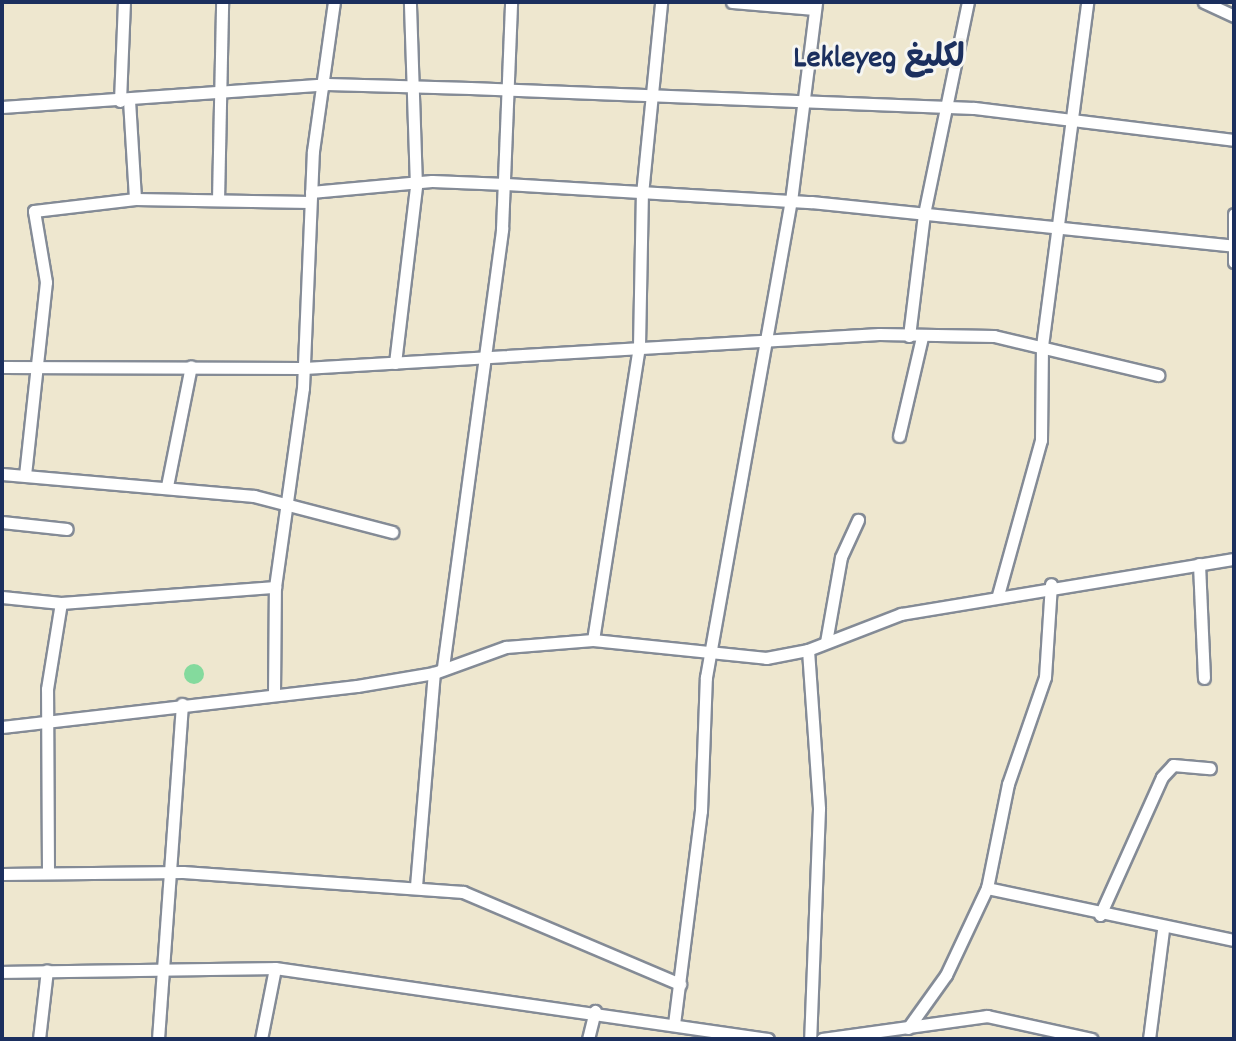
<!DOCTYPE html>
<meta charset="utf-8">
<style>
body{margin:0}
#map{position:relative;width:1236px;height:1041px;overflow:hidden;background:#eee7cf;font-family:Dekko,"Playpen Sans Arabic",sans-serif}
div>[style]{position:absolute}
.green>*{inset:0;background:#84da9d}
.round{border-radius:50%}
.roads{filter:drop-shadow(2px 0 #848b96) drop-shadow(-2px 0 #848b96) drop-shadow(0 2px #848b96) drop-shadow(0 -2px #848b96)}
.minor>*{height:11px;margin:-5.5px;padding:0 5.5px;transform-origin:5.5px;border-radius:5.5px;background:#fff}
span{translate:-50% -50%;white-space:nowrap;text-align:center;line-height:1.15;-webkit-text-stroke:6px #f6f6f2;paint-order:stroke}
.district-label{font-size:32px;color:#1b2f5e;font-weight:700}
.frame{position:absolute;inset:0;border:4px solid #1b2f5e;pointer-events:none}
</style>
<div id="map">
<div class="green">
<div class="round" style="left:184px;top:664px;width:20px;height:20px"></div>
</div>
<div class="roads">
<div class="minor">
<div style="left:732px;top:2px;width:83px;rotate:4.8deg"></div>
<div style="left:1204px;top:2px;width:33px;rotate:25deg"></div>
<div style="left:129px;top:100px;width:99px;rotate:86.5deg"></div>
<div style="left:120px;top:101px;width:99px;rotate:-87.7deg"></div>
<div style="left:2px;top:107px;width:326px;rotate:-4deg"></div>
<div style="left:327px;top:84px;width:143px;rotate:1.6deg"></div>
<div style="left:470px;top:88px;width:504px;rotate:2.27deg"></div>
<div style="left:974px;top:108px;width:262px;rotate:7deg"></div>
<div style="left:311px;top:192px;width:121px;rotate:-5.2deg"></div>
<div style="left:432px;top:181px;width:74px;rotate:2.3deg"></div>
<div style="left:506px;top:184px;width:306px;rotate:3.4deg"></div>
<div style="left:811px;top:202px;width:425px;rotate:5.9deg"></div>
<div style="left:218px;top:200px;width:198px;rotate:-88.8deg"></div>
<div style="left:1234px;top:214px;width:48px;rotate:90deg"></div>
<div style="left:909px;top:336px;width:123px;rotate:-83deg"></div>
<div style="left:924px;top:214px;width:217px;rotate:-78.3deg"></div>
<div style="left:395px;top:363px;width:178px;rotate:-83.2deg"></div>
<div style="left:416px;top:186px;width:184px;rotate:-91.9deg"></div>
<div style="left:2px;top:367px;width:302px;rotate:0.2deg"></div>
<div style="left:304px;top:368px;width:576px;rotate:-3.38deg"></div>
<div style="left:879px;top:334px;width:115px;rotate:1deg"></div>
<div style="left:994px;top:336px;width:169px;rotate:13.4deg"></div>
<div style="left:899px;top:436px;width:102px;rotate:-76.9deg"></div>
<div style="left:2px;top:474px;width:253px;rotate:5deg"></div>
<div style="left:254px;top:496px;width:143px;rotate:14.6deg"></div>
<div style="left:25px;top:475px;width:194px;rotate:-83.8deg"></div>
<div style="left:46px;top:282px;width:72px;rotate:-99.6deg"></div>
<div style="left:34px;top:211px;width:102px;rotate:-6.8deg"></div>
<div style="left:135px;top:199px;width:175px;rotate:1deg"></div>
<div style="left:167px;top:486px;width:122px;rotate:-78.7deg"></div>
<div style="left:2px;top:522px;width:65px;rotate:6.1deg"></div>
<div style="left:1199px;top:564px;width:114px;rotate:87.5deg"></div>
<div style="left:998px;top:595px;width:161px;rotate:-74.5deg"></div>
<div style="left:1041px;top:440px;width:94px;rotate:-89.4deg"></div>
<div style="left:1042px;top:346px;width:347px;rotate:-82.5deg"></div>
<div style="left:2px;top:597px;width:59px;rotate:5.8deg"></div>
<div style="left:61px;top:603px;width:215px;rotate:-4.3deg"></div>
<div style="left:593px;top:640px;width:298px;rotate:-81.1deg"></div>
<div style="left:639px;top:346px;width:152px;rotate:-88.9deg"></div>
<div style="left:642px;top:194px;width:193px;rotate:-84.3deg"></div>
<div style="left:826px;top:642px;width:86px;rotate:-80deg"></div>
<div style="left:841px;top:557px;width:41px;rotate:-65.3deg"></div>
<div style="left:808px;top:650px;width:159px;rotate:86deg"></div>
<div style="left:819px;top:809px;width:230px;rotate:92.2deg"></div>
<div style="left:443px;top:667px;width:442px;rotate:-82.3deg"></div>
<div style="left:502px;top:229px;width:227px;rotate:-87.7deg"></div>
<div style="left:274px;top:694px;width:107px;rotate:-89.5deg"></div>
<div style="left:275px;top:587px;width:201px;rotate:-82deg"></div>
<div style="left:303px;top:388px;width:237px;rotate:-87.6deg"></div>
<div style="left:313px;top:151px;width:150px;rotate:-82deg"></div>
<div style="left:2px;top:727px;width:357px;rotate:-6.6deg"></div>
<div style="left:357px;top:686px;width:78px;rotate:-9.6deg"></div>
<div style="left:434px;top:673px;width:77px;rotate:-19.9deg"></div>
<div style="left:506px;top:647px;width:87px;rotate:-4.6deg"></div>
<div style="left:593px;top:640px;width:174px;rotate:5.9deg"></div>
<div style="left:766px;top:658px;width:43px;rotate:-10.8deg"></div>
<div style="left:808px;top:650px;width:100px;rotate:-21.2deg"></div>
<div style="left:901px;top:614px;width:338px;rotate:-9.4deg"></div>
<div style="left:48px;top:872px;width:183px;rotate:-90.3deg"></div>
<div style="left:47px;top:689px;width:87px;rotate:-80.8deg"></div>
<div style="left:2px;top:874px;width:181px;rotate:-0.6deg"></div>
<div style="left:183px;top:872px;width:281px;rotate:4.1deg"></div>
<div style="left:463px;top:892px;width:236px;rotate:23deg"></div>
<div style="left:416px;top:886px;width:214px;rotate:-85.2deg"></div>
<div style="left:987px;top:888px;width:252px;rotate:11.9deg"></div>
<div style="left:1100px;top:915px;width:151px;rotate:-65.8deg"></div>
<div style="left:1162px;top:777px;width:16px;rotate:-47deg"></div>
<div style="left:1173px;top:765px;width:37px;rotate:5deg"></div>
<div style="left:2px;top:972px;width:273px;rotate:-0.8deg"></div>
<div style="left:275px;top:968px;width:498px;rotate:8.2deg"></div>
<div style="left:674px;top:1024px;width:215px;rotate:-82.8deg"></div>
<div style="left:701px;top:811px;width:134px;rotate:-87.9deg"></div>
<div style="left:706px;top:677px;width:484px;rotate:-79.9deg"></div>
<div style="left:791px;top:201px;width:201px;rotate:-82.8deg"></div>
<div style="left:908px;top:1028px;width:65px;rotate:-54.4deg"></div>
<div style="left:946px;top:975px;width:96px;rotate:-64.8deg"></div>
<div style="left:987px;top:888px;width:106px;rotate:-78.6deg"></div>
<div style="left:1008px;top:784px;width:113px;rotate:-70.9deg"></div>
<div style="left:1045px;top:677px;width:93px;rotate:-86.3deg"></div>
<div style="left:39px;top:1039px;width:69px;rotate:-83.4deg"></div>
<div style="left:158px;top:1039px;width:336px;rotate:-85.9deg"></div>
<div style="left:261px;top:1039px;width:72px;rotate:-78.8deg"></div>
<div style="left:588px;top:1039px;width:29px;rotate:-76deg"></div>
<div style="left:822px;top:1039px;width:167px;rotate:-7.9deg"></div>
<div style="left:987px;top:1016px;width:107px;rotate:12.4deg"></div>
<div style="left:1149px;top:1039px;width:111px;rotate:-82.7deg"></div>
</div>
</div>
<div class="district-label">
<span style="left:879px;top:60px">Lekleyeg لكليغ</span>
</div>
<div class="frame"></div>
</div>
